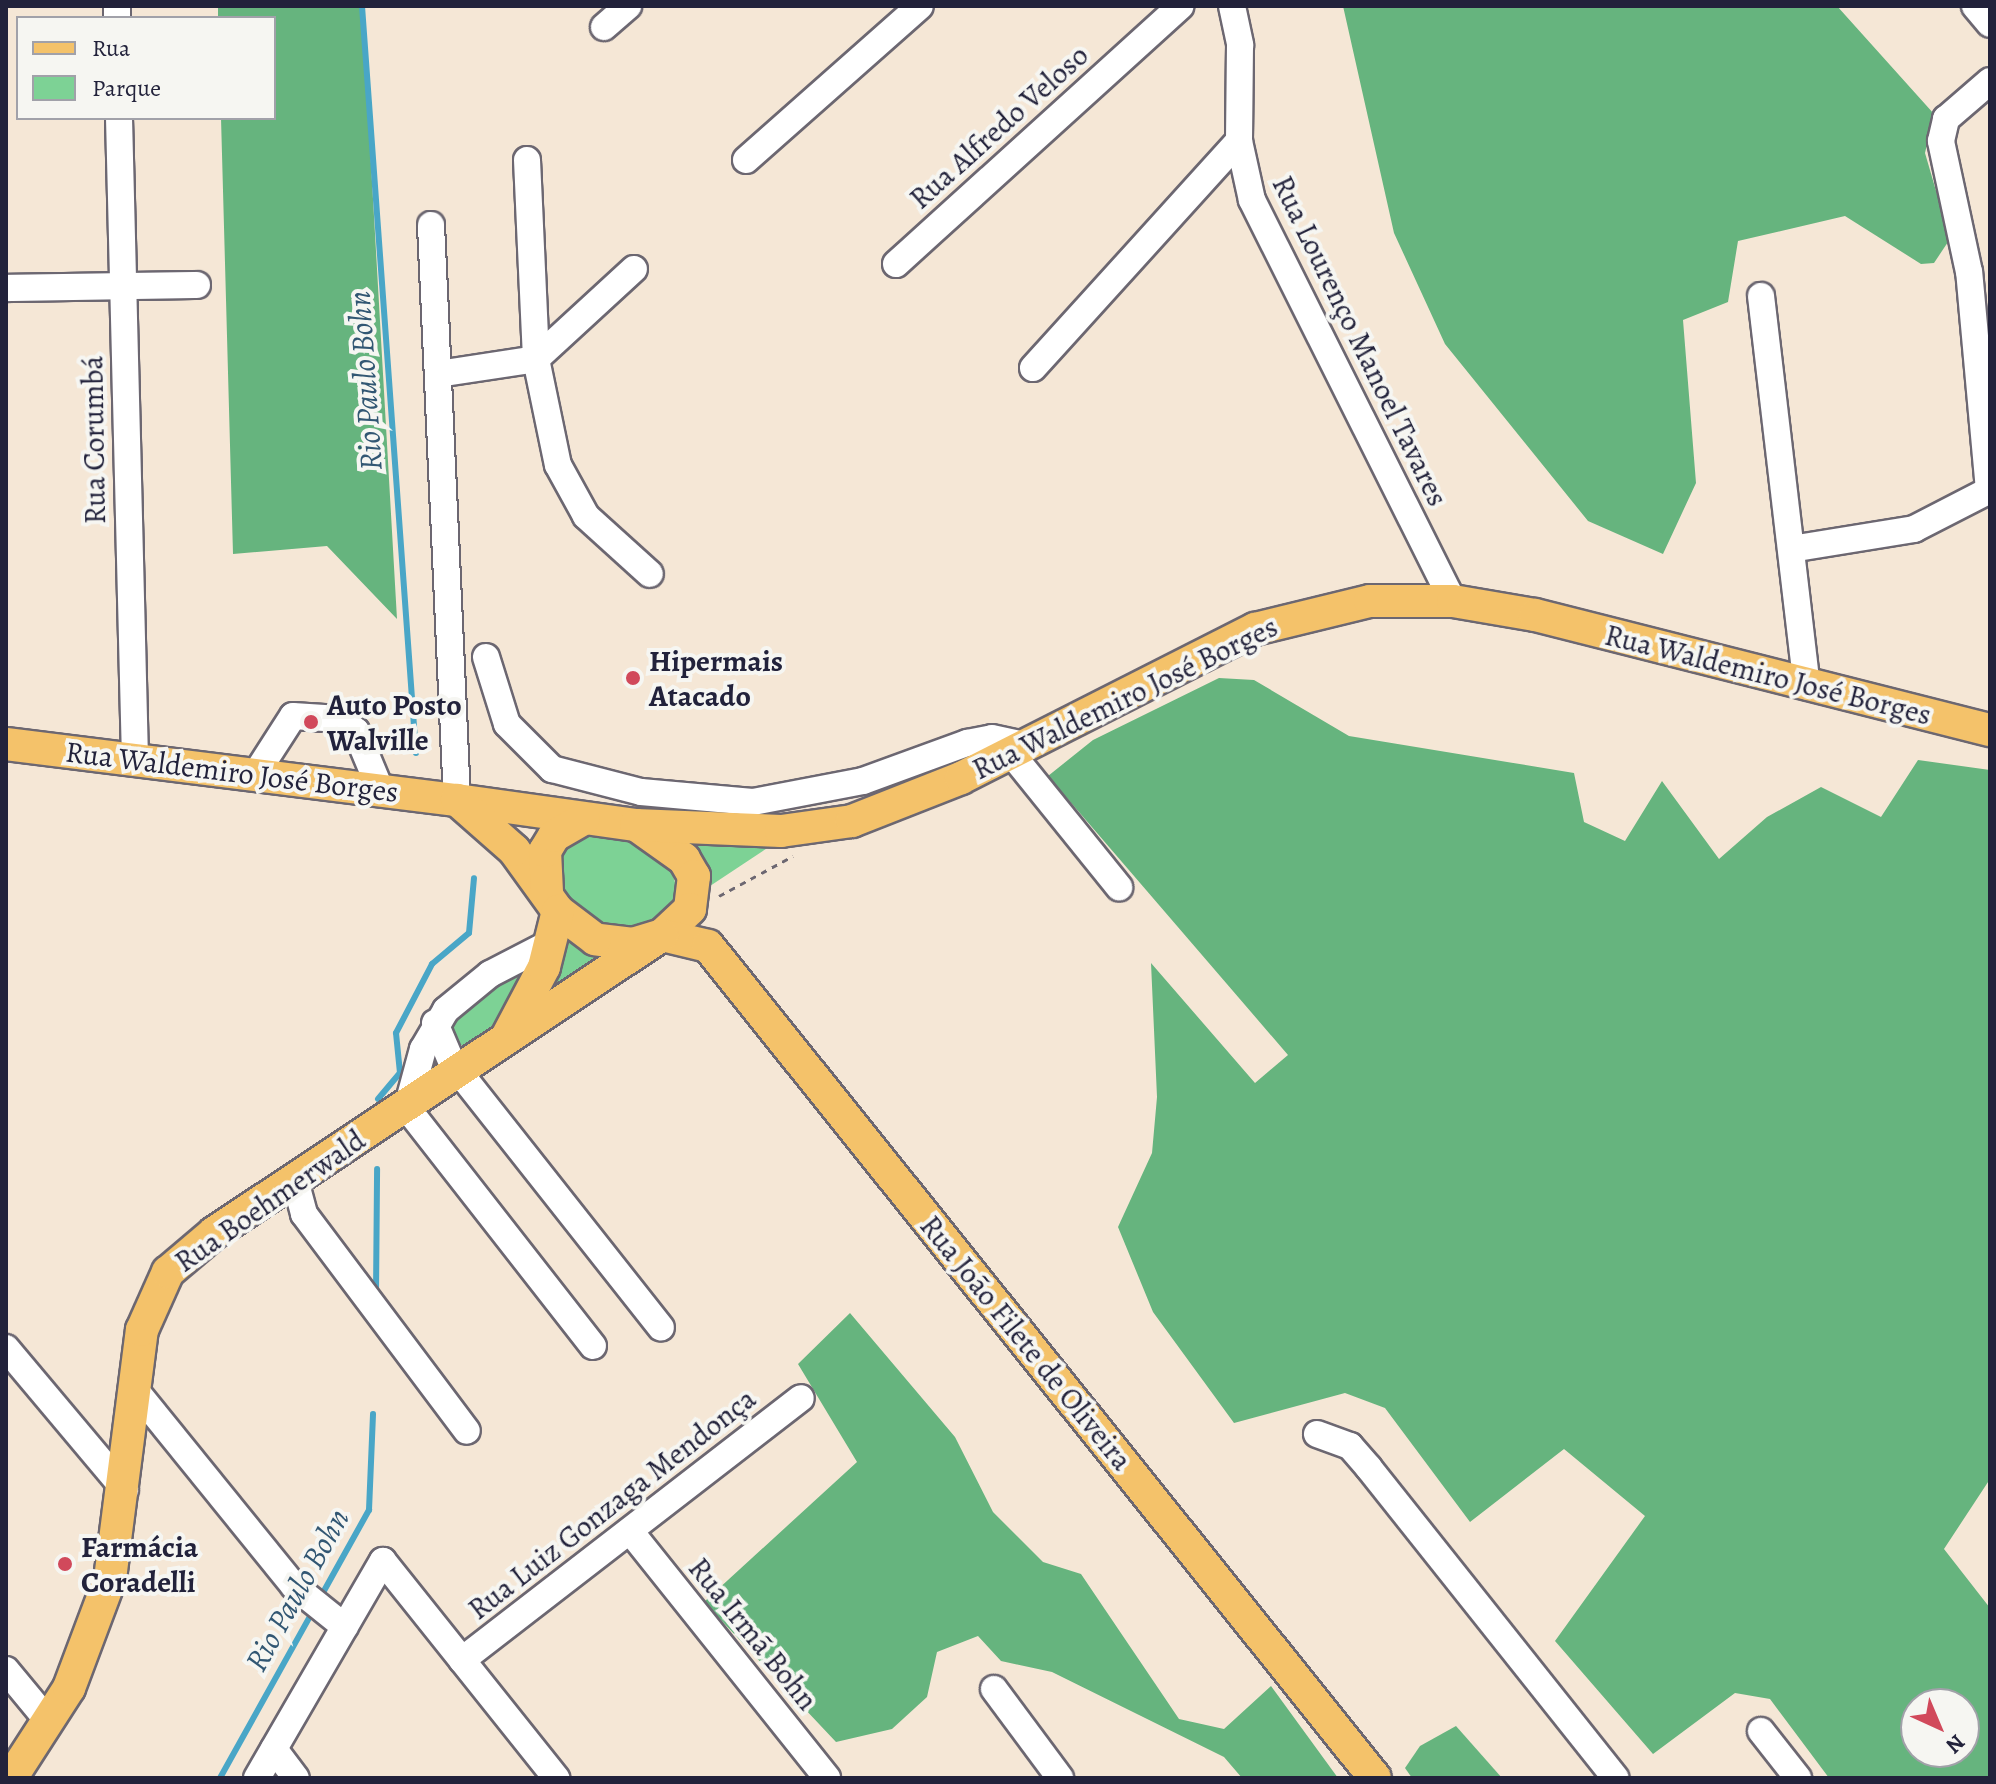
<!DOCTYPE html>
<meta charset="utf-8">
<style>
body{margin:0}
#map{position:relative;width:1996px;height:1784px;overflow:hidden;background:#f5e7d6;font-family:Alegreya,serif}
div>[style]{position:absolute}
.green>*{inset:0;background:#7dd295}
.forest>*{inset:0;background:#66b47e}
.stream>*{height:6px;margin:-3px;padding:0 3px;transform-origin:3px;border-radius:3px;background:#49a6c7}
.path>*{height:3px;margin-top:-1.5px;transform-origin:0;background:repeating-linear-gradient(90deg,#6c6771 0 6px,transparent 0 12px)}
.roads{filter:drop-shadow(2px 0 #6c6771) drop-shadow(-2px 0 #6c6771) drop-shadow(0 2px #6c6771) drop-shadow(0 -2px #6c6771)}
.minor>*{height:26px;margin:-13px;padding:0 13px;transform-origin:13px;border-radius:13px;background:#fff}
.major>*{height:32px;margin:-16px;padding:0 16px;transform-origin:16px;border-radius:16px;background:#f4c26a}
.dots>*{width:22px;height:22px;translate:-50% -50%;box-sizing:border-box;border:4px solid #f6f6f2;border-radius:50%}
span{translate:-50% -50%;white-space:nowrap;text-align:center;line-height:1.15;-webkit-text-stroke:8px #f6f6f2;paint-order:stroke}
.street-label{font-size:30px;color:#22223b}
.poi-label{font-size:30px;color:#22223b;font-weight:700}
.left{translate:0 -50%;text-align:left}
.water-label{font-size:32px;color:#325773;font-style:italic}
.frame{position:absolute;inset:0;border:8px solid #22223b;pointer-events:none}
.legend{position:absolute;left:16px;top:16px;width:260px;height:104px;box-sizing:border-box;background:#f6f6f2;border:2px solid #a1a1a9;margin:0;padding:10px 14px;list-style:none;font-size:24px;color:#22223b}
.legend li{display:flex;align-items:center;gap:16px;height:40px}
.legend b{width:40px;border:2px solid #a1a1a9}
.north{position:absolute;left:1900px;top:1688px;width:80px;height:80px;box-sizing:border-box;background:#f6f6f2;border:2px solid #a1a1a9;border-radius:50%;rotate:136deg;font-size:22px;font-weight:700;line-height:32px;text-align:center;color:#22223b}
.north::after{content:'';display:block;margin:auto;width:28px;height:36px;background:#d1495b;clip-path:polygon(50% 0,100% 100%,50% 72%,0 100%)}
</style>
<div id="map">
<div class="green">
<div style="clip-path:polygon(598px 828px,651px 844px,668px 858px,678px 893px,662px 924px,612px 934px,563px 900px,557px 869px,563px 852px)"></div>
<div style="clip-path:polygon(778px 841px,707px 888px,687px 842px,717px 845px)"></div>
<div style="clip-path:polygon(564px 938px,623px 955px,533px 1006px)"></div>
<div style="clip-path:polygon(531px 959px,498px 1025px,474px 1045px,453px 1045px,452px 1018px)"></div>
</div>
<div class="forest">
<div style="clip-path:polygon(218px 6px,362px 6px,397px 619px,327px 546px,233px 554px,221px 118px,274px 118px,274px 18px,218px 18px)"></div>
<div style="clip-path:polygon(1343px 6px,1837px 6px,1934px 114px,1925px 153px,1950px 239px,1934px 263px,1921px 264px,1845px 216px,1738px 241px,1728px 302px,1683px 320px,1696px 483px,1663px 554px,1588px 521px,1445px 344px,1394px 233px)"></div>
<div style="clip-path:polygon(evenodd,1219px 678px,1254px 680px,1349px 736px,1574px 773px,1584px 822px,1625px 841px,1662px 781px,1719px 859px,1767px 817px,1821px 787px,1881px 817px,1918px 760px,1990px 770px,1990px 1479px,1944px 1549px,1990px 1608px,1990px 1778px,1829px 1778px,1770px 1699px,1735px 1693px,1653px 1754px,1555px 1641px,1645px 1516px,1564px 1449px,1470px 1522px,1385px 1408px,1345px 1393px,1234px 1423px,1153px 1312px,1118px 1227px,1152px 1153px,1157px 1097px,1151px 963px,1255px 1083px,1288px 1055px,1048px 776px,1093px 740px,1219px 678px,1916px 1704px,1964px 1704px,1964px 1752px,1916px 1752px,1916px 1704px)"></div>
<div style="clip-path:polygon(850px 1313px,955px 1437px,993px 1512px,1043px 1562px,1081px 1574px,1179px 1719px,1224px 1729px,1271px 1686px,1338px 1778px,1242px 1778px,1224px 1757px,1052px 1672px,1001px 1661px,978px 1636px,937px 1652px,927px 1697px,892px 1729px,836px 1742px,704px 1602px,857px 1462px,798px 1364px)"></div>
<div style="clip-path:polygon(1456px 1726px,1502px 1778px,1412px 1778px,1405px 1768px,1420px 1746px)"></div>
</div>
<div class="stream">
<div style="left:362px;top:6px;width:749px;rotate:85.87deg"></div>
<div style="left:378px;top:1099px;width:34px;rotate:-50deg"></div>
<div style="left:400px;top:1073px;width:40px;rotate:-95.7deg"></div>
<div style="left:396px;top:1033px;width:78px;rotate:-62.4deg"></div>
<div style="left:432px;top:964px;width:48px;rotate:-40deg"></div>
<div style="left:469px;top:933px;width:55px;rotate:-84.8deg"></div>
<div style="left:376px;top:1294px;width:125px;rotate:-89.5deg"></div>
<div style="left:320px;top:1598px;width:101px;rotate:-60.9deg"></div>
<div style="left:369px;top:1510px;width:96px;rotate:-87.6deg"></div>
<div style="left:220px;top:1778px;width:191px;rotate:-60.9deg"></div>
</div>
<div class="path">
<div style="left:719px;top:896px;width:84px;rotate:-28.4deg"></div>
</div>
<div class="roads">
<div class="minor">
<div style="left:117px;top:6px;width:12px;rotate:90deg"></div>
<div style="left:1232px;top:6px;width:40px;rotate:78deg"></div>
<div style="left:1240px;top:45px;width:96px;rotate:90.6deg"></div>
<div style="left:1239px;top:141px;width:60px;rotate:77.6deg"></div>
<div style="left:1252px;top:200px;width:449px;rotate:63.4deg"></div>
<div style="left:1975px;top:6px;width:23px;rotate:50deg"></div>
<div style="left:604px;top:27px;width:32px;rotate:-41deg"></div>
<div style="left:119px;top:118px;width:642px;rotate:88.57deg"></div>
<div style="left:527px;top:160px;width:199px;rotate:87.4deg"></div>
<div style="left:536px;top:359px;width:108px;rotate:78.3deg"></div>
<div style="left:558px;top:465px;width:58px;rotate:61.2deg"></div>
<div style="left:586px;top:516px;width:86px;rotate:42.2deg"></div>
<div style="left:746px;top:160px;width:232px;rotate:-41.5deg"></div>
<div style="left:431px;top:225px;width:576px;rotate:87.41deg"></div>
<div style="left:896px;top:264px;width:384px;rotate:-42.2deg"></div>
<div style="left:6px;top:288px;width:191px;rotate:-0.9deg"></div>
<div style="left:1761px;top:296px;width:393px;rotate:83.3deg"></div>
<div style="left:1033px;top:368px;width:307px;rotate:-47.8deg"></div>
<div style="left:438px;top:374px;width:99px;rotate:-8.7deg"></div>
<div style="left:536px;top:359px;width:133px;rotate:-42.6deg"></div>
<div style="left:1989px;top:490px;width:219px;rotate:-95.2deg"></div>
<div style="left:1969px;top:272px;width:134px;rotate:-102.1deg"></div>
<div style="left:1941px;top:141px;width:23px;rotate:-77deg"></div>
<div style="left:1946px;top:119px;width:58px;rotate:-40.8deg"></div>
<div style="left:1791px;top:549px;width:125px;rotate:-9.2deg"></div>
<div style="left:1914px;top:529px;width:85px;rotate:-27.2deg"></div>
<div style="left:486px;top:657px;width:70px;rotate:72.6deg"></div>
<div style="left:507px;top:724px;width:64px;rotate:45deg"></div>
<div style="left:552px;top:769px;width:92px;rotate:14.5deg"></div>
<div style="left:641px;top:792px;width:112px;rotate:5.1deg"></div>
<div style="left:753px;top:802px;width:112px;rotate:-10.8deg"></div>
<div style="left:863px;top:781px;width:111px;rotate:-20.1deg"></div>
<div style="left:967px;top:743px;width:25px;rotate:-11deg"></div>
<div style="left:992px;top:738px;width:33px;rotate:12deg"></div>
<div style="left:1010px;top:752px;width:174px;rotate:51.1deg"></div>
<div style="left:255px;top:775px;width:70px;rotate:-57.2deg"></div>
<div style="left:293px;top:716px;width:47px;rotate:3.7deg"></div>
<div style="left:340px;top:719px;width:20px;rotate:37deg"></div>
<div style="left:356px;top:731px;width:65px;rotate:67.4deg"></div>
<div style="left:550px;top:943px;width:68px;rotate:152.7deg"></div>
<div style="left:490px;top:974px;width:57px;rotate:140.7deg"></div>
<div style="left:446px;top:1010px;width:45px;rotate:120.5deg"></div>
<div style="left:423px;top:1049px;width:61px;rotate:105.2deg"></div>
<div style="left:407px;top:1108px;width:302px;rotate:52deg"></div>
<div style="left:435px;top:1023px;width:43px;rotate:67deg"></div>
<div style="left:452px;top:1063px;width:337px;rotate:51.7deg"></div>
<div style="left:295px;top:1180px;width:35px;rotate:75deg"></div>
<div style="left:304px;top:1214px;width:271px;rotate:53.1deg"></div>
<div style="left:6px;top:1348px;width:185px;rotate:50deg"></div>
<div style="left:136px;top:1391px;width:251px;rotate:51deg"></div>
<div style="left:294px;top:1586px;width:65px;rotate:38.8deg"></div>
<div style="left:1317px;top:1434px;width:35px;rotate:20deg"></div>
<div style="left:1350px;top:1446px;width:29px;rotate:49deg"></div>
<div style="left:1369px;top:1468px;width:396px;rotate:51.5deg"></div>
<div style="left:630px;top:1531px;width:316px;rotate:51.4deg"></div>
<div style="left:462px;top:1660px;width:428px;rotate:-37.7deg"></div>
<div style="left:6px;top:1670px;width:67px;rotate:50.4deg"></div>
<div style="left:994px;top:1689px;width:111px;rotate:53.4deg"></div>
<div style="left:1761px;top:1731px;width:60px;rotate:51.8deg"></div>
<div style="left:274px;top:1749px;width:36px;rotate:53deg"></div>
<div style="left:257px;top:1778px;width:251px;rotate:-59.9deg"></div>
<div style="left:383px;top:1561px;width:278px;rotate:51.4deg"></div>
</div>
<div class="major">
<div style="left:6px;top:744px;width:454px;rotate:7.1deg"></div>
<div style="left:457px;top:800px;width:181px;rotate:8deg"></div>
<div style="left:636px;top:825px;width:59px;rotate:35.3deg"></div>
<div style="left:684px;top:859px;width:20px;rotate:60deg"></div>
<div style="left:694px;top:876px;width:33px;rotate:97deg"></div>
<div style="left:690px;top:909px;width:38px;rotate:137deg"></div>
<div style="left:662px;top:935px;width:30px;rotate:163deg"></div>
<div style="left:633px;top:944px;width:38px;rotate:-173deg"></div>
<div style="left:595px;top:939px;width:46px;rotate:-142.9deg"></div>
<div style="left:558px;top:911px;width:75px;rotate:-125.8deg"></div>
<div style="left:514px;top:850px;width:76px;rotate:-138.7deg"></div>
<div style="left:636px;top:825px;width:145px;rotate:2.4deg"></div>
<div style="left:781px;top:831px;width:72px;rotate:-8deg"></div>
<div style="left:852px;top:821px;width:117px;rotate:-21.5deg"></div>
<div style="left:961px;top:778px;width:330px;rotate:-26.9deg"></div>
<div style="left:1255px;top:629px;width:118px;rotate:-13.7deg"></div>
<div style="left:1370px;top:601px;width:83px"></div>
<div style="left:1453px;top:601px;width:83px;rotate:9.7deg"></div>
<div style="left:1535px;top:615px;width:469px;rotate:14.2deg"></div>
<div style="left:547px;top:892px;width:41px;rotate:-92.8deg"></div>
<div style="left:545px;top:851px;width:17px;rotate:-59deg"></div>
<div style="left:554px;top:836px;width:34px;rotate:-30deg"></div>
<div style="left:662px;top:935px;width:47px;rotate:13.4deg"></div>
<div style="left:708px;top:946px;width:1066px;rotate:51.28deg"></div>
<div style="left:508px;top:1035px;width:77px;rotate:-62.1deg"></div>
<div style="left:544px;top:967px;width:58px;rotate:-76deg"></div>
<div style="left:11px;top:1778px;width:107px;rotate:-57.2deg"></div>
<div style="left:69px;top:1688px;width:116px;rotate:-69.4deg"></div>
<div style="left:110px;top:1579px;width:251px;rotate:-82.7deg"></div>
<div style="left:142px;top:1330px;width:64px;rotate:-65.9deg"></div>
<div style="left:168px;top:1272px;width:60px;rotate:-40.3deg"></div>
<div style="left:214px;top:1233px;width:538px;rotate:-33.63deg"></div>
</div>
</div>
<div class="dots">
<div style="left:633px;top:678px;background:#d1495b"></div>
<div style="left:311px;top:722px;background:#d1495b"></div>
<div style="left:65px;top:1564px;background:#d1495b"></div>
</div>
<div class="street-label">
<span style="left:999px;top:127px;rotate:-42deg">Rua Alfredo Veloso</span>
<span style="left:1360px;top:341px;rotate:64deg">Rua Lourenço Manoel Tavares</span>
<span style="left:94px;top:440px;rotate:-91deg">Rua Corumbá</span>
<span style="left:1768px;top:675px;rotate:14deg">Rua Waldemiro José Borges</span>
<span style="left:1125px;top:698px;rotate:-26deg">Rua Waldemiro José Borges</span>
<span style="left:232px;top:772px;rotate:7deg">Rua Waldemiro José Borges</span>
<span style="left:270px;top:1201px;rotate:-35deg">Rua Boehmerwald</span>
<span style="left:1026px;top:1343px;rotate:51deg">Rua João Filete de Oliveira</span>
<span style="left:612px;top:1504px;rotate:-38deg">Rua Luiz Gonzaga Mendonça</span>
<span style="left:753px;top:1634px;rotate:51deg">Rua Irmã Bohn</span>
</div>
<div class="poi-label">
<span class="left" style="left:649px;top:678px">Hipermais<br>Atacado</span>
<span class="left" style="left:327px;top:722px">Auto Posto<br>Walville</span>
<span class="left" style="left:81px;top:1564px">Farmácia<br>Coradelli</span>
</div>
<div class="water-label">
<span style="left:365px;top:381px;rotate:-94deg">Rio Paulo Bohn</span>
<span style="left:297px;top:1590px;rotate:-61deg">Rio Paulo Bohn</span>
</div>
<div class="frame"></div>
<ul class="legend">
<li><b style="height:10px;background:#f4c26a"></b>Rua</li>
<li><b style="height:22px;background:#7dd295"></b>Parque</li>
</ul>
<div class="north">N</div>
</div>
